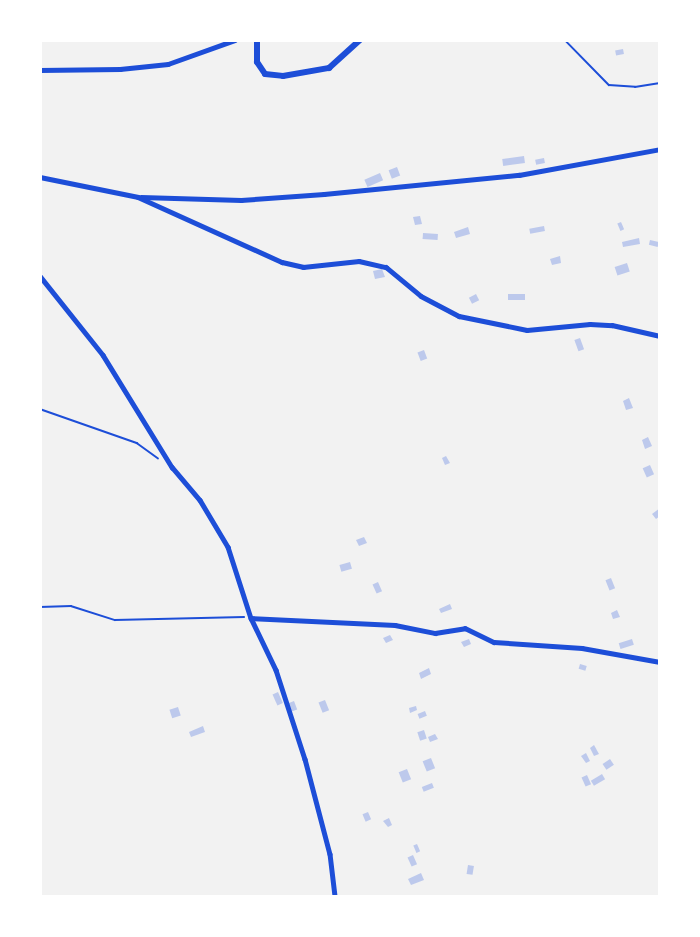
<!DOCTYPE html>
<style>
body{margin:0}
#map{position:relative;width:700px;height:937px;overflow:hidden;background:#f2f2f2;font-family:"Roboto Condensed",sans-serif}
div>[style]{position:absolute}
.building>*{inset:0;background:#bdc9ec;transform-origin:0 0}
.path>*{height:1.5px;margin:-0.75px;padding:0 0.75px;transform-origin:0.75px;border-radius:0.75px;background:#1d4ed8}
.minor>*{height:4.5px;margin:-2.25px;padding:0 2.25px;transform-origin:2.25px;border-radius:2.25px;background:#1d4ed8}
.tertiary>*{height:6px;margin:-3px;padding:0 3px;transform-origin:3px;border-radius:3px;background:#1d4ed8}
span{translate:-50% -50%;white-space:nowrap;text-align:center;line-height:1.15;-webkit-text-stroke:4.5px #fff;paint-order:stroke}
.frame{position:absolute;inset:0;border:42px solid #fff;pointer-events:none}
</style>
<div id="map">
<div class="building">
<div style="left:623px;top:49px;width:5px;height:8px;rotate:79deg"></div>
<div style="left:524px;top:156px;width:7px;height:22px;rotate:82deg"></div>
<div style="left:544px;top:158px;width:5px;height:9px;rotate:79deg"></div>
<div style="left:397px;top:167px;width:9px;height:9px;rotate:69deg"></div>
<div style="left:380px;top:173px;width:8px;height:17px;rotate:67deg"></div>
<div style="clip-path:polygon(420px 216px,422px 224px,415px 225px,413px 217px)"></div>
<div style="left:621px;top:222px;width:8px;height:4px;rotate:67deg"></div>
<div style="left:544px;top:226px;width:5px;height:15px;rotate:79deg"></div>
<div style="clip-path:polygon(468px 227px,470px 234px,456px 238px,454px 232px)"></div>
<div style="left:423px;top:233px;width:15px;height:6px;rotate:4deg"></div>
<div style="clip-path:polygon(639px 238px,640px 244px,623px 247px,622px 242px)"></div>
<div style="left:650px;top:240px;width:9px;height:5px;rotate:13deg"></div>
<div style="clip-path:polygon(560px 256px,561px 263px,552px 265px,550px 259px)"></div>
<div style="left:627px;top:263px;width:9px;height:13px;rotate:72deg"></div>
<div style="clip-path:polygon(382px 269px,385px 277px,375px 279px,373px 271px)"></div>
<div style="left:476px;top:294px;width:7px;height:8px;rotate:63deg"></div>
<div style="left:508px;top:294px;width:17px;height:6px"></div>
<div style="left:580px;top:338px;width:12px;height:6px;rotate:70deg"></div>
<div style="left:424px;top:350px;width:9px;height:7px;rotate:69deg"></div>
<div style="clip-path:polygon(629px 398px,633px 408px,626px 410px,623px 401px)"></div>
<div style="clip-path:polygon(648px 437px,652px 446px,645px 449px,642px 440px)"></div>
<div style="clip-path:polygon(446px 456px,450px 463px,445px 465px,442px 458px)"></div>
<div style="left:650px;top:465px;width:10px;height:8px;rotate:66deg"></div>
<div style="clip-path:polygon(660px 508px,660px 516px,656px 519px,652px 514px)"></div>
<div style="clip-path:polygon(364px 537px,367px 543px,359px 546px,356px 540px)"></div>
<div style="left:350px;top:562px;width:7px;height:11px;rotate:74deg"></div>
<div style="left:611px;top:578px;width:11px;height:6px;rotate:68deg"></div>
<div style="left:378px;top:582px;width:10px;height:6px;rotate:66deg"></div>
<div style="clip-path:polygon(450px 604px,452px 609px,441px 613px,439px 609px)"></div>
<div style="clip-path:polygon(617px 610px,620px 617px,613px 619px,611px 613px)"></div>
<div style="clip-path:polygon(390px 635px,393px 640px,386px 643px,383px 638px)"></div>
<div style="clip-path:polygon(469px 639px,471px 644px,464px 647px,461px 642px)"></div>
<div style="left:632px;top:639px;width:6px;height:14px;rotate:72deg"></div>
<div style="left:580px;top:664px;width:7px;height:5px;rotate:16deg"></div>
<div style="clip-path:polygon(429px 668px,431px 674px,421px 679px,419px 673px)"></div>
<div style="left:278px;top:692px;width:12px;height:6px;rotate:66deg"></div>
<div style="left:325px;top:700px;width:11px;height:7px;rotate:68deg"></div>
<div style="left:294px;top:701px;width:9px;height:6px;rotate:69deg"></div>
<div style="clip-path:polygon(416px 706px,417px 710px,410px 713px,409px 708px)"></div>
<div style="left:178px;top:707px;width:9px;height:9px;rotate:72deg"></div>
<div style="left:425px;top:711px;width:5px;height:8px;rotate:68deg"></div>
<div style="clip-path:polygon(203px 726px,205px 732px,191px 737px,189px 732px)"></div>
<div style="left:424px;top:730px;width:9px;height:7px;rotate:72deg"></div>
<div style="clip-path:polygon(435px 734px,438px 739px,430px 742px,428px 737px)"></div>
<div style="clip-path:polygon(594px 745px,599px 754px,594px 756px,590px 748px)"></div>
<div style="clip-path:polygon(586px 753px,590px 761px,586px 763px,581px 756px)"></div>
<div style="left:431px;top:758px;width:11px;height:9px;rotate:68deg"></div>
<div style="left:610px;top:759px;width:7px;height:9px;rotate:56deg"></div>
<div style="left:407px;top:769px;width:11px;height:9px;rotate:68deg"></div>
<div style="left:602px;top:774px;width:6px;height:13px;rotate:59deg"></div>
<div style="left:587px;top:775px;width:10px;height:6px;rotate:66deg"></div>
<div style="left:432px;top:783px;width:5px;height:11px;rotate:68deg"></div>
<div style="left:368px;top:812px;width:8px;height:6px;rotate:67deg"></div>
<div style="clip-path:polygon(389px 818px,392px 825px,388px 827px,383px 821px)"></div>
<div style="left:417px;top:844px;width:8px;height:4px;rotate:67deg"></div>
<div style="left:413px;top:855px;width:10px;height:6px;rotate:66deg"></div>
<div style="left:468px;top:865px;width:6px;height:9px;rotate:9deg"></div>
<div style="clip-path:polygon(421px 873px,424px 880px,411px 885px,408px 879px)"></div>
</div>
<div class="path">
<div style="left:565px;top:40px;width:63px;rotate:45.6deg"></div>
<div style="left:609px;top:85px;width:26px;rotate:4deg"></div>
<div style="left:635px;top:87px;width:25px;rotate:-9deg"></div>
<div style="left:40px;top:409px;width:103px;rotate:19.3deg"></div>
<div style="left:137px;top:443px;width:26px;rotate:36deg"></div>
<div style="left:40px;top:607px;width:31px;rotate:-2deg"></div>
<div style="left:71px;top:606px;width:46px;rotate:17.7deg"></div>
<div style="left:115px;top:620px;width:129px;rotate:-1.3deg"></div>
</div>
<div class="minor">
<div style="left:40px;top:70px;width:80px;rotate:-0.7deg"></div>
<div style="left:120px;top:69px;width:48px;rotate:-5.9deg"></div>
<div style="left:168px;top:64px;width:71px;rotate:-19.7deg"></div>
<div style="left:40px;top:177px;width:100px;rotate:11.5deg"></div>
<div style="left:138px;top:197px;width:158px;rotate:24.3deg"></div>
<div style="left:282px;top:262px;width:22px;rotate:13deg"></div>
<div style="left:303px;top:267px;width:56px;rotate:-6.1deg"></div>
<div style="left:359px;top:261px;width:28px;rotate:13deg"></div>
<div style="left:386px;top:267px;width:45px;rotate:39.6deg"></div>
<div style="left:421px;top:296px;width:43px;rotate:27.8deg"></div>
<div style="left:459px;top:316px;width:69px;rotate:11.6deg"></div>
<div style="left:527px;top:330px;width:63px;rotate:-5.4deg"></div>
<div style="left:590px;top:324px;width:22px;rotate:3deg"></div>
<div style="left:612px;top:325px;width:49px;rotate:12.9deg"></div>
<div style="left:141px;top:197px;width:100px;rotate:1.7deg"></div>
<div style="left:241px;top:200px;width:83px;rotate:-4.1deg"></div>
<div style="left:324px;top:194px;width:196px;rotate:-5.6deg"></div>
<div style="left:519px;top:175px;width:143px;rotate:-10.4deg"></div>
<div style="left:40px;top:276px;width:101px;rotate:51.4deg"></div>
<div style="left:103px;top:355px;width:132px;rotate:58.4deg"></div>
<div style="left:172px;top:467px;width:43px;rotate:49.7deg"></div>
<div style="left:200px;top:500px;width:55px;rotate:59.2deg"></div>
<div style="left:228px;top:547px;width:75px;rotate:72.1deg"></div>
<div style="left:251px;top:618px;width:58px;rotate:64.3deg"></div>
<div style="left:276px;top:670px;width:94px;rotate:72deg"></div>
<div style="left:305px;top:759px;width:98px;rotate:75.3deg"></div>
<div style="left:330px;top:854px;width:42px;rotate:83.2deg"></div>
<div style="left:251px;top:618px;width:144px;rotate:2.8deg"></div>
<div style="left:395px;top:625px;width:41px;rotate:11.3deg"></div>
<div style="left:435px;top:633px;width:30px;rotate:-9deg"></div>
<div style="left:465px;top:628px;width:32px;rotate:26deg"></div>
<div style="left:494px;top:642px;width:88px;rotate:3.9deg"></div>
<div style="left:582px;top:648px;width:79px;rotate:10.2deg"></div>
</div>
<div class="tertiary">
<div style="left:257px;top:40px;width:22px;rotate:90deg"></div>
<div style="left:257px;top:62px;width:14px;rotate:56deg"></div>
<div style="left:265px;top:74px;width:18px;rotate:6deg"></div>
<div style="left:283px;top:76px;width:47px;rotate:-9.9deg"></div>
<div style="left:329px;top:68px;width:42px;rotate:-42.1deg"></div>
</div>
<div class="frame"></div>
</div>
